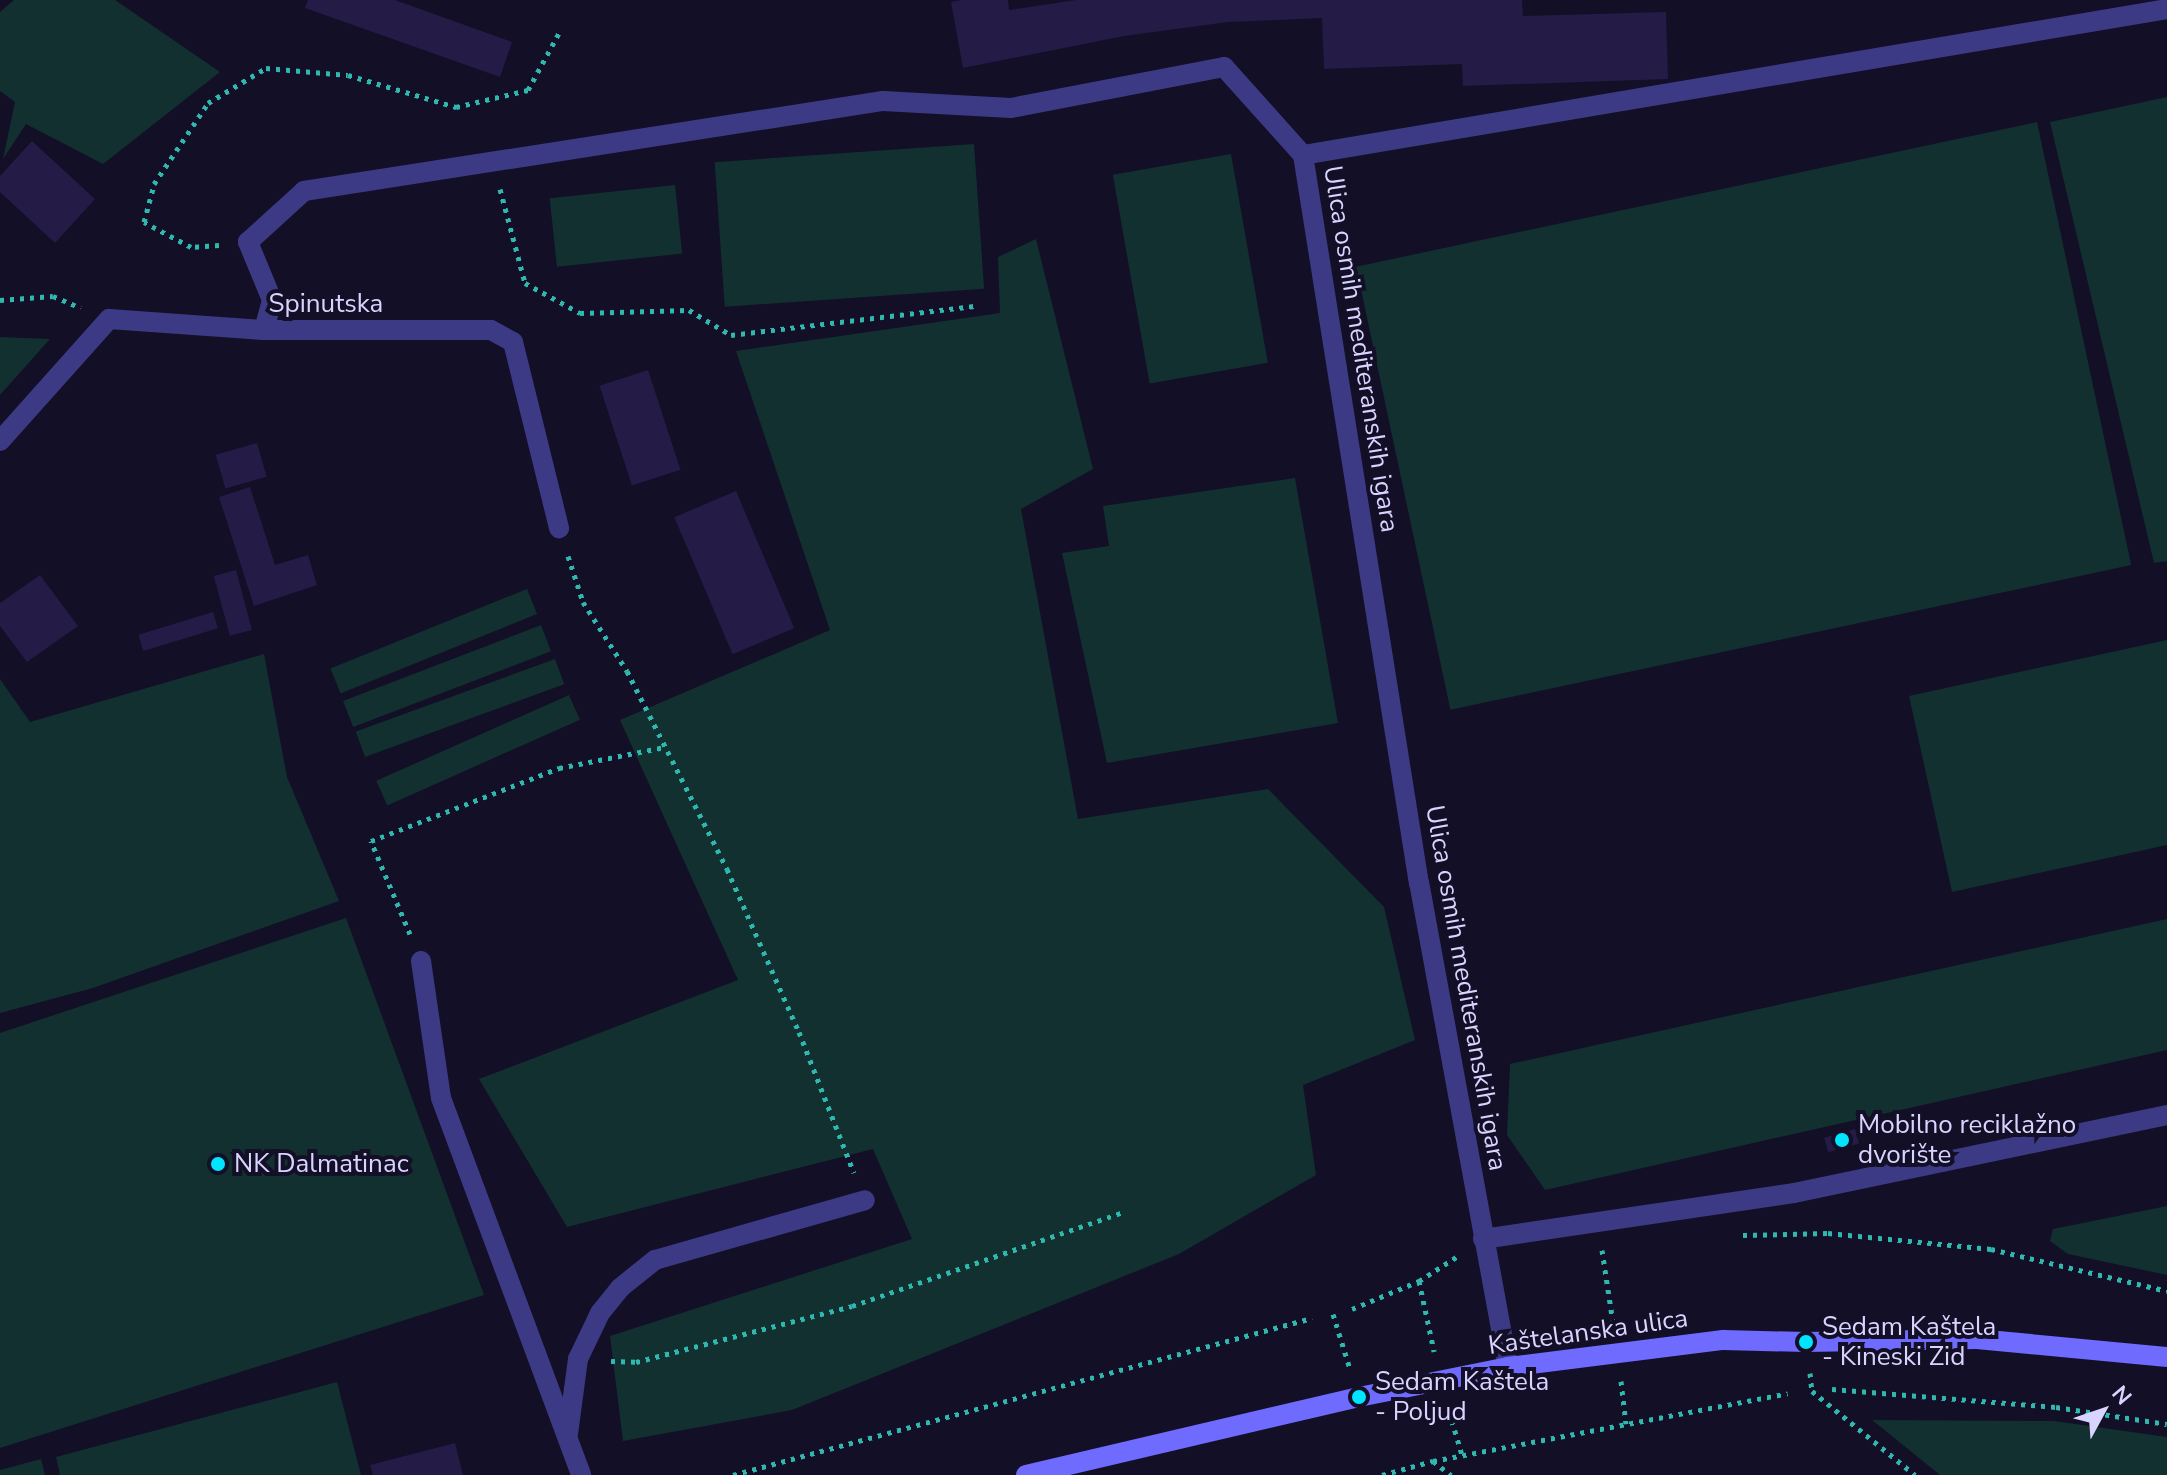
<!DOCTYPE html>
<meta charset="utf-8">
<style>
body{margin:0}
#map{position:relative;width:2167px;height:1475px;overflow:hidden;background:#130f26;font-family:"Nunito Sans",sans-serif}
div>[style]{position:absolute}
.green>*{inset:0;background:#12302f;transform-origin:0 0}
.building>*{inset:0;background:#241b47;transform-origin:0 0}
.path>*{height:5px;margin-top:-2.5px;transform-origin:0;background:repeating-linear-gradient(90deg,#2fb8b0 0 4px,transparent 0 10px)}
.service>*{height:20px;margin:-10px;padding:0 10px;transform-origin:10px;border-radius:10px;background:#3d3a85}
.minor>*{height:20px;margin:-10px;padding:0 10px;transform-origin:10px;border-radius:10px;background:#3d3a85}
.secondary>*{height:20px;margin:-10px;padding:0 10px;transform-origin:10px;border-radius:10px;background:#6f6bff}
.dots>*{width:22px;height:22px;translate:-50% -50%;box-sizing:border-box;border:4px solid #130f26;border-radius:50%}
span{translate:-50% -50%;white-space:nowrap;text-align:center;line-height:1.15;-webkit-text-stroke:8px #130f26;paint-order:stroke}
.street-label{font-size:26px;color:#d9d4ff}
.poi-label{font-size:26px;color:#d9d4ff}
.left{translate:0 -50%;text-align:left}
.north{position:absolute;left:2063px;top:1371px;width:80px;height:80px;-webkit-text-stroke:6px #130f26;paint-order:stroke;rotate:50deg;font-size:22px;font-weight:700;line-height:32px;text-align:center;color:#d9d4ff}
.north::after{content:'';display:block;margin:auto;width:28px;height:36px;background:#d9d4ff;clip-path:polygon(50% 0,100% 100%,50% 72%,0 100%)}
</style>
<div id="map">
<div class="green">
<div style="clip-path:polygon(14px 0,115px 0,220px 72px,103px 164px,26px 124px,3px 159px,15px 102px,0 91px,0 12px)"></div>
<div style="clip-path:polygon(2167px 97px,2167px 561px,2154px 563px,2050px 122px)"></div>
<div style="left:2037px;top:122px;width:453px;height:696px;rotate:78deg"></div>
<div style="left:974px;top:144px;width:145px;height:260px;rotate:86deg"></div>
<div style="left:1231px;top:154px;width:212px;height:120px;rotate:80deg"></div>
<div style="left:675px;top:185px;width:69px;height:126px;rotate:84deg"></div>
<div style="clip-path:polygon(1036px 239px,1093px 469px,1021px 509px,1078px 819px,1268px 789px,1384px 907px,1415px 1040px,1303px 1085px,1316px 1175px,1179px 1254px,792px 1410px,623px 1441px,610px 1336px,912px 1239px,873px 1149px,567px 1227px,479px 1079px,738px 980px,620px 720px,830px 630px,736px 351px,1000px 313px,998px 257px)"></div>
<div style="clip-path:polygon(0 337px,50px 339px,0 395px)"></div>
<div style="clip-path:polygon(1295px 478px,1338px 723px,1107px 763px,1062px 553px,1109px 546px,1103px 506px)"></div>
<div style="left:527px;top:589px;width:27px;height:212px;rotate:68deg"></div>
<div style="left:541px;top:625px;width:28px;height:212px;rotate:69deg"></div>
<div style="clip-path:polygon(2167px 640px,2167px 845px,1952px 892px,1909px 696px)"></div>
<div style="clip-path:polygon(264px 654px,287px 777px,339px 901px,93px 988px,0 1013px,0 679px,30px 722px)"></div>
<div style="left:555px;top:659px;width:27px;height:212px;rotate:70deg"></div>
<div style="left:569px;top:695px;width:27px;height:211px;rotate:66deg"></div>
<div style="clip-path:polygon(346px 918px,484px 1295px,0 1448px,0 1033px)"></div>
<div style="clip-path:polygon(2167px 919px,2167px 1050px,1545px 1190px,1507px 1135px,1510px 1064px)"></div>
<div style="clip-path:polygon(2167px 1206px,2167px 1275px,2068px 1254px,2050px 1241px,2053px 1229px)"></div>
<div style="clip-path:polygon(337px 1382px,361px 1475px,60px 1475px,56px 1457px)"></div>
<div style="clip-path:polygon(1872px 1420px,2054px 1421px,2167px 1437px,2167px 1475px,1940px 1475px)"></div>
<div style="clip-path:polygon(41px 1459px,45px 1475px,0 1475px,0 1470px)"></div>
</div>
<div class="building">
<div style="clip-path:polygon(308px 0,395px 0,512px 42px,500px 77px,305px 8px)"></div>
<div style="clip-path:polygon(961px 0,1008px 0,1009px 10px,1076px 0,1522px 0,1523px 16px,1666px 12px,1668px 79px,1463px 86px,1462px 64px,1324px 69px,1322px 18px,1228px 22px,1124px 36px,963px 68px,951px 2px)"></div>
<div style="clip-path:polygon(32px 141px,95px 199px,55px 243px,0 192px,0 176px)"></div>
<div style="left:648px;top:370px;width:105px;height:51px;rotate:72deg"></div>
<div style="left:257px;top:443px;width:35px;height:43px;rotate:74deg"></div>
<div style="clip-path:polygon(250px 487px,275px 565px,308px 555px,317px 585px,254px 606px,219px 497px)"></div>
<div style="left:736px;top:491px;width:149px;height:67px;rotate:67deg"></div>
<div style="left:236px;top:570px;width:62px;height:23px;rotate:75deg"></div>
<div style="clip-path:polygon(40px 575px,78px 626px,27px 662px,0 626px,0 603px)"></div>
<div style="left:213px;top:612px;width:17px;height:78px;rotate:73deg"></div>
<div style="left:1855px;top:1129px;width:15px;height:32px;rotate:74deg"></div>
<div style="clip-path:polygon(455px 1443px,463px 1475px,373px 1475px,370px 1465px)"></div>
</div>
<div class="path">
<div style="left:500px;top:189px;width:97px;rotate:75.1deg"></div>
<div style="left:525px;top:283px;width:63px;rotate:28.6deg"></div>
<div style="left:580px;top:313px;width:109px;rotate:-1.6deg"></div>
<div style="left:689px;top:310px;width:49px;rotate:30.8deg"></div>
<div style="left:731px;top:335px;width:247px;rotate:-6.8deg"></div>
<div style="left:219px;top:245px;width:28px;rotate:176deg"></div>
<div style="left:191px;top:247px;width:53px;rotate:-152deg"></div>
<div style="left:144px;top:222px;width:39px;rotate:-75deg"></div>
<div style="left:154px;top:184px;width:97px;rotate:-56.3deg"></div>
<div style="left:208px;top:103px;width:68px;rotate:-31.1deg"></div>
<div style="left:266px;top:68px;width:82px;rotate:4.9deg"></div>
<div style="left:348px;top:75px;width:113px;rotate:16.5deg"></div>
<div style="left:456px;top:107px;width:74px;rotate:-13.3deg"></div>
<div style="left:528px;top:90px;width:65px;rotate:-61.5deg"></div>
<div style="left:0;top:300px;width:53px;rotate:-4.3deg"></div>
<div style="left:53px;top:296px;width:30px;rotate:23deg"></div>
<div style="left:568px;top:556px;width:48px;rotate:71.9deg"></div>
<div style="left:583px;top:602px;width:82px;rotate:57.5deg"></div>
<div style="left:627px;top:671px;width:222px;rotate:63.2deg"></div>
<div style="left:727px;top:869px;width:178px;rotate:66.2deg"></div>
<div style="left:799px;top:1032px;width:151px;rotate:68.7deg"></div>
<div style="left:410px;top:934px;width:101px;rotate:-112.8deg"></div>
<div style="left:371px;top:841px;width:202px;rotate:-21.2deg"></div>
<div style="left:559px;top:768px;width:108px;rotate:-11.2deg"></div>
<div style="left:1743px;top:1235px;width:85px;rotate:-1.3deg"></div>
<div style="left:1828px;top:1233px;width:164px;rotate:5.6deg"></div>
<div style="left:1991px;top:1249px;width:181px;rotate:13.4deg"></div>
<div style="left:1602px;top:1250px;width:74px;rotate:81.4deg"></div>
<div style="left:1419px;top:1281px;width:72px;rotate:77.9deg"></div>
<div style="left:1352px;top:1309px;width:73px;rotate:-22.7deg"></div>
<div style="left:1419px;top:1281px;width:46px;rotate:-32.7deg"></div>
<div style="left:1333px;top:1314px;width:58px;rotate:72.8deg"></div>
<div style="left:611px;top:1361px;width:25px;rotate:2deg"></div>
<div style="left:636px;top:1362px;width:223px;rotate:-14.5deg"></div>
<div style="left:852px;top:1306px;width:288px;rotate:-19.1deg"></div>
<div style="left:1810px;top:1373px;width:18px;rotate:84deg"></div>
<div style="left:1812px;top:1391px;width:133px;rotate:39.2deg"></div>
<div style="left:1621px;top:1381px;width:43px;rotate:83.4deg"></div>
<div style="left:1832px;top:1389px;width:225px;rotate:4.6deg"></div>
<div style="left:2056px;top:1407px;width:112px;rotate:8.7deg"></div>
<div style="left:1449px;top:1411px;width:46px;rotate:73.5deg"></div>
<div style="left:1433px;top:1461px;width:23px;rotate:38deg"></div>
<div style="left:733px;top:1475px;width:600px;rotate:-15.17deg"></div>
<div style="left:1382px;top:1475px;width:53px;rotate:-15.4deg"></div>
<div style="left:1433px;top:1461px;width:361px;rotate:-10.8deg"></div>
</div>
<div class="service">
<div style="left:264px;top:330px;width:31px;rotate:-75deg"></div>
<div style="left:272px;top:300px;width:63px;rotate:-112.5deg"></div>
<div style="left:248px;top:242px;width:76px;rotate:-42.3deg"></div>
<div style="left:304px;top:191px;width:586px;rotate:-8.84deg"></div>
<div style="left:883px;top:101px;width:128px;rotate:3.1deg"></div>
<div style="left:1011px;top:108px;width:217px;rotate:-10.9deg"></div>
<div style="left:1224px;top:67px;width:118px;rotate:48.1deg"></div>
<div style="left:421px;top:961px;width:138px;rotate:81.7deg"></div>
<div style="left:441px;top:1098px;width:402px;rotate:69.6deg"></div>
<div style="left:1483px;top:1239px;width:314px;rotate:-8.4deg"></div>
<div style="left:1794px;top:1193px;width:381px;rotate:-11.8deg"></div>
<div style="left:568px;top:1434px;width:76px;rotate:-82.4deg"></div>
<div style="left:578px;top:1359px;width:51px;rotate:-64.4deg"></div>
<div style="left:600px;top:1313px;width:32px;rotate:-51deg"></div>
<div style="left:620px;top:1288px;width:45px;rotate:-38.7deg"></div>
<div style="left:655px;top:1260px;width:218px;rotate:-15.9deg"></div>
</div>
<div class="minor">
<div style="left:0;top:441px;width:164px;rotate:-48.2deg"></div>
<div style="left:109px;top:319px;width:155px;rotate:4.1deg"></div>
<div style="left:264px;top:330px;width:227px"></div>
<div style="left:491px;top:330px;width:25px;rotate:29deg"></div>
<div style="left:513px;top:342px;width:192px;rotate:76.1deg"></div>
<div style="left:1508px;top:1367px;width:491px;rotate:-100.4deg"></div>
<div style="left:1419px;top:884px;width:738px;rotate:-99.04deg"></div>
<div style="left:1303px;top:155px;width:876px;rotate:-9.59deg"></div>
</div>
<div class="secondary">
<div style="left:1026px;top:1475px;width:342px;rotate:-13.2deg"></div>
<div style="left:1359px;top:1397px;width:152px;rotate:-11.4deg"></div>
<div style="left:1508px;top:1367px;width:217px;rotate:-7.2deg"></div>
<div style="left:1723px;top:1340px;width:83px;rotate:1.4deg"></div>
<div style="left:1806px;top:1342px;width:171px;rotate:-1deg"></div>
<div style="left:1977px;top:1339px;width:191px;rotate:5.4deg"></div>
</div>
<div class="dots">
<div style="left:1842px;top:1140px;background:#00e5ff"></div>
<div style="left:218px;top:1164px;background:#00e5ff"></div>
<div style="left:1806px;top:1342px;background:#00e5ff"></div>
<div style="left:1359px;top:1397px;background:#00e5ff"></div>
</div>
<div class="street-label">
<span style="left:326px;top:304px">Spinutska</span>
<span style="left:1361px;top:349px;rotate:81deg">Ulica osmih mediteranskih igara</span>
<span style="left:1466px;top:988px;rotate:80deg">Ulica osmih mediteranskih igara</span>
<span style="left:1588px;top:1332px;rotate:-8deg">Kaštelanska ulica</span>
</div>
<div class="poi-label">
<span class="left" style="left:1858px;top:1140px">Mobilno reciklažno<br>dvorište</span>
<span class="left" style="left:234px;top:1164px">NK Dalmatinac</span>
<span class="left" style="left:1822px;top:1342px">Sedam Kaštela<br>- Kineski Zid</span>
<span class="left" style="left:1375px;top:1397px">Sedam Kaštela<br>- Poljud</span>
</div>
<div class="north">N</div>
</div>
